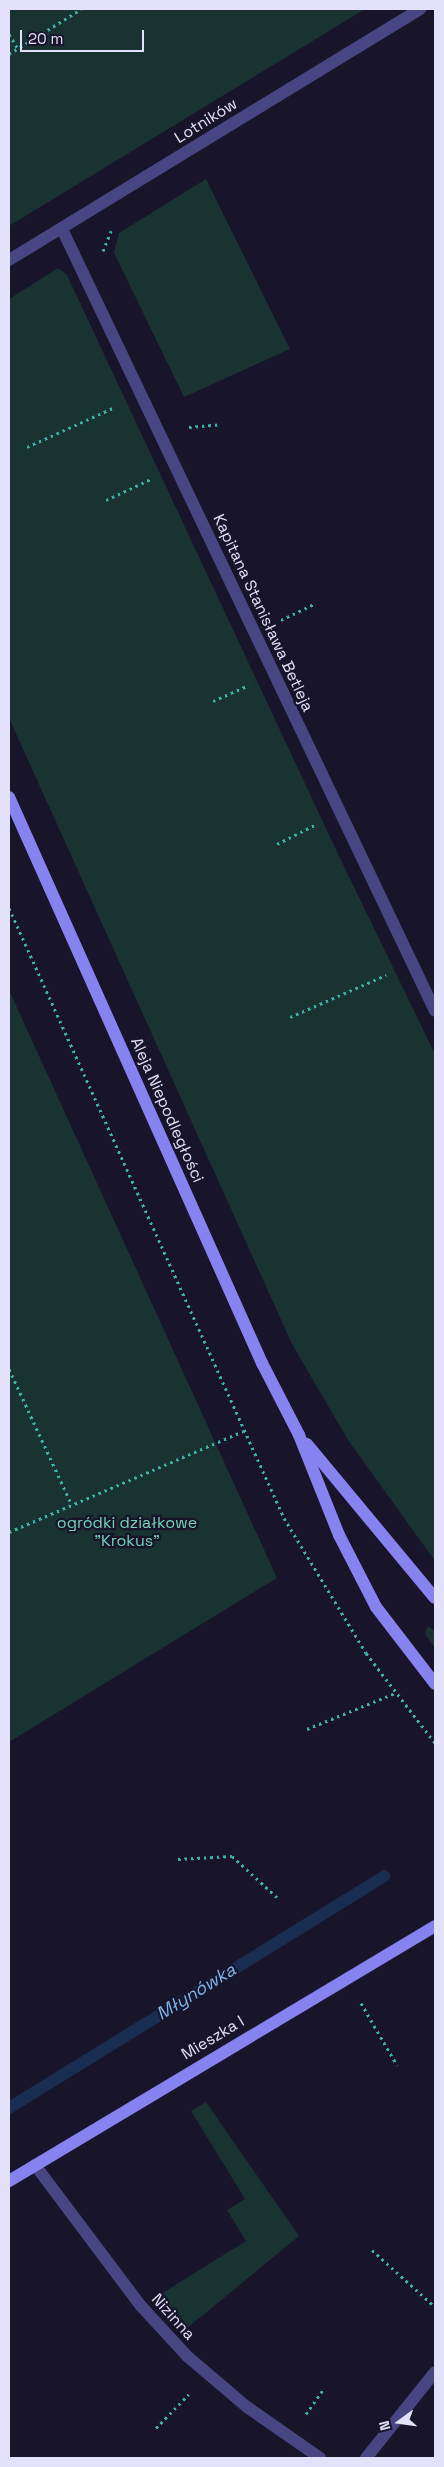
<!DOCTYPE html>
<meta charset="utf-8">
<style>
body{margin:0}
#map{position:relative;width:444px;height:2467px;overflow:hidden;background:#18142a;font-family:"Space Grotesk",sans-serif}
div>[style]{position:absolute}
.green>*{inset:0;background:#183332}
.stream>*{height:12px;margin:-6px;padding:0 6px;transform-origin:6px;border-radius:6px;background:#182d4f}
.path>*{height:3px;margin-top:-1.5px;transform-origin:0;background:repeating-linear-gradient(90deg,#40b0aa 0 2.5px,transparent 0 6.5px)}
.lane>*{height:12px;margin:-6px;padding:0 6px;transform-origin:6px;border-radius:6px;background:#484583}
.street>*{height:12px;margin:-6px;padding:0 6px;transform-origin:6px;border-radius:6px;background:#484583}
.secondary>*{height:12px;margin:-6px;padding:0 6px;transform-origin:6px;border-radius:6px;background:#8683f1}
span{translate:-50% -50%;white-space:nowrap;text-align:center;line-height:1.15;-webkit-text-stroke:4.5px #18142a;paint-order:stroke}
.street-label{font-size:16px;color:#e4e1fb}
.park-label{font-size:16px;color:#74d5bd}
.water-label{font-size:18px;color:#7bb9f0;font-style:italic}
.frame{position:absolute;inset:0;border:10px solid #e4e1fb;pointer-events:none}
.north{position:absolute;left:374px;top:2397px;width:50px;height:50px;-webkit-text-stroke:4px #18142a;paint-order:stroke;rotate:256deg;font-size:14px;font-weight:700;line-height:20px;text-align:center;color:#e4e1fb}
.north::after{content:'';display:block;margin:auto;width:18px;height:22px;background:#e4e1fb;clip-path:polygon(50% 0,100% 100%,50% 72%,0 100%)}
.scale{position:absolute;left:20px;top:30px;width:124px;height:22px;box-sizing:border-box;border:2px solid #e4e1fb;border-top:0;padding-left:6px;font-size:15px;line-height:18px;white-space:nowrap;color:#e4e1fb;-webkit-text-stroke:4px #18142a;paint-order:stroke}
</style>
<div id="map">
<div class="green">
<div style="clip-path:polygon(9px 9px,365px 9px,9px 226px)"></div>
<div style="clip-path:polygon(206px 179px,290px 349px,184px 397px,114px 253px,119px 233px)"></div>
<div style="clip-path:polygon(58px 268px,67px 275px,338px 854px,435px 1054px,435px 1561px,348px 1440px,292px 1344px,9px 718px,9px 299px)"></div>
<div style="clip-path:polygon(9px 990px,277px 1578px,9px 1742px)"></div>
<div style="clip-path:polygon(428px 1626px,435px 1631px,435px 1648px,425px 1634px)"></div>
<div style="clip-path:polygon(206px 2102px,299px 2236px,186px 2329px,156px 2297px,246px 2241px,227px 2210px,245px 2199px,191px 2111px)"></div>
</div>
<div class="stream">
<div style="left:9px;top:2108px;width:441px;rotate:-31.7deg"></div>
</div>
<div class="path">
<div style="left:9px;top:34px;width:17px;rotate:59deg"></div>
<div style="left:9px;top:54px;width:85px;rotate:-32deg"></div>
<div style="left:103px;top:251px;width:22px;rotate:-68deg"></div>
<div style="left:189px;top:427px;width:32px;rotate:-5deg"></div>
<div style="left:27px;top:447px;width:97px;rotate:-24.4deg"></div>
<div style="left:106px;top:500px;width:50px;rotate:-25deg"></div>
<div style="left:281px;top:620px;width:37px;rotate:-26deg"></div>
<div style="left:213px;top:701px;width:39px;rotate:-24deg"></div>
<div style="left:277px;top:844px;width:42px;rotate:-26.6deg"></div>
<div style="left:9px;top:908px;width:669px;rotate:65.73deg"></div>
<div style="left:284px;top:1518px;width:158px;rotate:58.7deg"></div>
<div style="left:366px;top:1653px;width:113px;rotate:52.5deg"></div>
<div style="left:290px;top:1017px;width:105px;rotate:-23.6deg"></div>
<div style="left:9px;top:1369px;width:148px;rotate:65.2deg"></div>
<div style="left:9px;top:1532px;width:255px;rotate:-23.3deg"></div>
<div style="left:307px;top:1729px;width:95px;rotate:-22.2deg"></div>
<div style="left:178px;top:1859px;width:54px;rotate:-3.2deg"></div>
<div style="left:232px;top:1856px;width:64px;rotate:42.5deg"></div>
<div style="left:361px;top:2003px;width:72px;rotate:59.9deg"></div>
<div style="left:372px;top:2250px;width:85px;rotate:42.1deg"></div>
<div style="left:306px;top:2414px;width:29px;rotate:-55deg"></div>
<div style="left:156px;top:2428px;width:47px;rotate:-45.9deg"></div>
</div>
<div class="lane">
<div style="left:366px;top:2458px;width:110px;rotate:-51.3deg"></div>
</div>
<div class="street">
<div style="left:62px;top:229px;width:866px;rotate:64.5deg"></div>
<div style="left:9px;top:260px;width:482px;rotate:-31.4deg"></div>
<div style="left:35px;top:2165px;width:176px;rotate:53.1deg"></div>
<div style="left:141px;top:2306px;width:68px;rotate:47.4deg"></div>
<div style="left:187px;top:2356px;width:79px;rotate:40.4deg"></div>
<div style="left:247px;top:2407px;width:89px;rotate:34.9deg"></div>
</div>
<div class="secondary">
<div style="left:9px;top:797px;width:620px;rotate:65.92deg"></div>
<div style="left:262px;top:1363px;width:81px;rotate:62.8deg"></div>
<div style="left:299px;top:1435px;width:108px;rotate:68.2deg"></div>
<div style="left:339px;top:1535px;width:81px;rotate:62.8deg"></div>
<div style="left:376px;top:1607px;width:97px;rotate:52.5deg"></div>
<div style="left:307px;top:1444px;width:200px;rotate:50.3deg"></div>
<div style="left:9px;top:2181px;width:496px;rotate:-30.9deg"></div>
</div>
<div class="street-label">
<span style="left:206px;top:121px;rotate:-32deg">Lotników</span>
<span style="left:263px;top:613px;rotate:65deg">Kapitana Stanisława Betleja</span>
<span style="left:167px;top:1110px;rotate:66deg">Aleja Niepodległości</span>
<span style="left:213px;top:2038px;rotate:-31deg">Mieszka I</span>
<span style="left:173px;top:2317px;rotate:48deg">Nizinna</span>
</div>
<div class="park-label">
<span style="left:127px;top:1532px">ogródki działkowe<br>"Krokus"</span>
</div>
<div class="water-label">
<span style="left:196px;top:1992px;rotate:-32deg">Młynówka</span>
</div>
<div class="frame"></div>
<div class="north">N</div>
<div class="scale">20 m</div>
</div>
